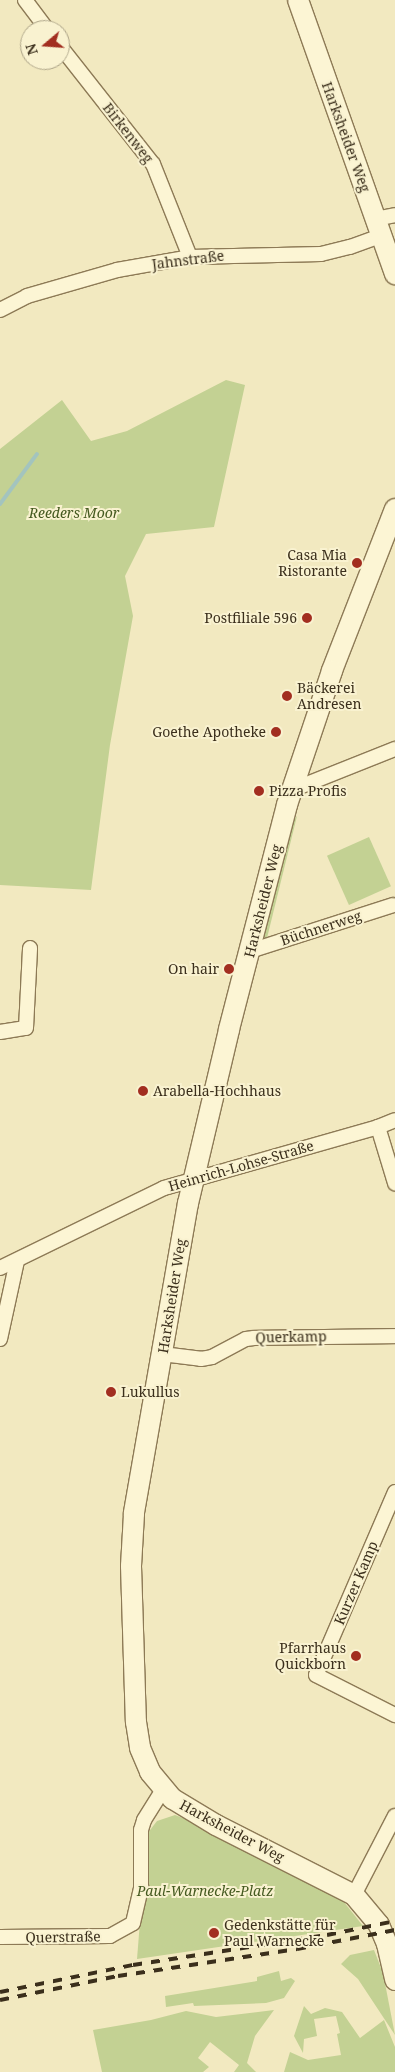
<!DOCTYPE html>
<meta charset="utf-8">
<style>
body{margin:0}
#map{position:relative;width:395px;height:2072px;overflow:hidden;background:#f2e9c0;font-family:"Noto Serif",serif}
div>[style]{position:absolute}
.green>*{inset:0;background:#c3d193;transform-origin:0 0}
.stream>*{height:4px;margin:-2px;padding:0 2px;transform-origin:2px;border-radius:2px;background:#a3c4be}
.roads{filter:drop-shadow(1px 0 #8d7a56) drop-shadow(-1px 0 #8d7a56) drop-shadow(0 1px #8d7a56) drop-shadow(0 -1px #8d7a56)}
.street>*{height:14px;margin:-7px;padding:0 7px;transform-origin:7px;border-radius:7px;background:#fcf5d4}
.secondary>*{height:20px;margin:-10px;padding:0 10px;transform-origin:10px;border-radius:10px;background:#fcf5d4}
.rail>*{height:4px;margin-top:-2px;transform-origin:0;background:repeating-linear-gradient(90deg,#3b2f1c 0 9px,transparent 0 18px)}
.dots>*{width:14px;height:14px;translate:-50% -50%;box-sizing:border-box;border:2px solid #f9f2d0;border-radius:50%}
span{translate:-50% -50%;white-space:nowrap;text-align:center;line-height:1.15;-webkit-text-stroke:4px #f9f2d0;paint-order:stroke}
.street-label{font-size:14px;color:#3b2f1c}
.park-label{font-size:14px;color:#455a20;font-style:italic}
.poi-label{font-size:14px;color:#3b2f1c}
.right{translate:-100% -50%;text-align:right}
.left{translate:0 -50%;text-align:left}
.north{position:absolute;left:20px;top:20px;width:50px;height:50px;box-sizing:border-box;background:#f9f2d0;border:1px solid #ada488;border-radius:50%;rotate:252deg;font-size:14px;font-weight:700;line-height:20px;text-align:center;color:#3b2f1c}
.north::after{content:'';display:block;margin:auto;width:18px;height:22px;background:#a22e20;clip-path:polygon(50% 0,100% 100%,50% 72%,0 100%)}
</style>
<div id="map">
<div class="green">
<div style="clip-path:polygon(226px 380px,245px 385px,214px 527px,146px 534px,125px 576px,133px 616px,110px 745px,91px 890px,0 885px,0 449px,62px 400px,91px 441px,127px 431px)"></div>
<div style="clip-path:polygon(297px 816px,267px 938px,263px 941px,293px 821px)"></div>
<div style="left:369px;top:837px;width:54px;height:46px;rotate:66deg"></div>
<div style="clip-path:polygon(175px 1815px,201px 1825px,340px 1897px,363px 1926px,137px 1959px,147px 1834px,157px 1821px)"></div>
<div style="clip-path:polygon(374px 1950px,383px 1973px,395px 2035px,358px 1979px,341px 1964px,350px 1955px)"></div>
<div style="clip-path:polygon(279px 1971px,281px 1981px,291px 1978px,295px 1981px,284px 1998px,266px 2003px,194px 2006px,193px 2003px,166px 2007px,165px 1996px,257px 1981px,257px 1977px)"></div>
<div style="clip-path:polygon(304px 2006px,311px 2014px,325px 2008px,342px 2012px,360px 2038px,384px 2020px,395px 2047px,395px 2072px,284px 2072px,290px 2052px,308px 2060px,341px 2055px,337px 2034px,340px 2033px,336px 2016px,314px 2019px,317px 2036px,304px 2039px,303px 2053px,294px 2036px)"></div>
<div style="clip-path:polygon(274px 2010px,255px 2036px,247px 2063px,256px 2072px,234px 2072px,239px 2065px,210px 2042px,198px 2058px,209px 2067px,203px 2072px,102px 2072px,93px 2030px,151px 2020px,186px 2011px,216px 2017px)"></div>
</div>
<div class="stream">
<div style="left:0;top:504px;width:62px;rotate:-53.5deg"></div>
</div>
<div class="roads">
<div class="street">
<div style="left:25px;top:0;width:38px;rotate:53deg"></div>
<div style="left:60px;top:46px;width:150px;rotate:51.8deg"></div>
<div style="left:153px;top:164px;width:100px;rotate:68.3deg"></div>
<div style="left:375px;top:219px;width:20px;rotate:-11deg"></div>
<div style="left:0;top:310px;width:30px;rotate:-27deg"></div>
<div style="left:27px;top:296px;width:94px;rotate:-16.1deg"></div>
<div style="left:117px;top:270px;width:74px;rotate:-10.1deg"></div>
<div style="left:190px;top:257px;width:131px;rotate:-1.3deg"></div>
<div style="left:321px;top:254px;width:30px;rotate:-14deg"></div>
<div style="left:350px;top:247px;width:33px;rotate:-20deg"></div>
<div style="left:292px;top:790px;width:111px;rotate:-21.7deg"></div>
<div style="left:250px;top:951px;width:150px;rotate:-17.8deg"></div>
<div style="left:0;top:1032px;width:26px;rotate:-9deg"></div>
<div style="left:26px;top:1028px;width:80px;rotate:-87.1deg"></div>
<div style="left:378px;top:1127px;width:59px;rotate:73.1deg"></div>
<div style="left:0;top:1268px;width:182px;rotate:-26deg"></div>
<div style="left:164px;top:1188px;width:223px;rotate:-15.9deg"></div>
<div style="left:378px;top:1127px;width:18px;rotate:-22deg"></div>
<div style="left:0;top:1339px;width:80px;rotate:-77.7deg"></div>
<div style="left:162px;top:1354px;width:39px;rotate:7deg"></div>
<div style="left:201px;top:1359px;width:11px;rotate:-10deg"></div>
<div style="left:212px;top:1357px;width:38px;rotate:-28deg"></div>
<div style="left:246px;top:1339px;width:8px;rotate:-7deg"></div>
<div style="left:254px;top:1338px;width:141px;rotate:-0.8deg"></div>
<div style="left:395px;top:1492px;width:199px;rotate:113.3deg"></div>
<div style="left:316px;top:1675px;width:89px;rotate:26.9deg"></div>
<div style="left:354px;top:1895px;width:89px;rotate:-62.6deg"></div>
<div style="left:0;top:1937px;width:110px;rotate:-0.5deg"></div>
<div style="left:110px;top:1936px;width:26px;rotate:-29deg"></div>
<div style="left:133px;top:1923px;width:37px;rotate:-77deg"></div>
<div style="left:141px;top:1887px;width:57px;rotate:-90deg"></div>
<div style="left:141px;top:1830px;width:10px;rotate:-73deg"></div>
<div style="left:144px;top:1820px;width:36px;rotate:-58deg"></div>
</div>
<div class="secondary">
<div style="left:298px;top:0;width:291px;rotate:70.5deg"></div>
<div style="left:395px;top:509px;width:174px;rotate:111.3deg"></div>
<div style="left:332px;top:671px;width:141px;rotate:108.6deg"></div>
<div style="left:287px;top:805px;width:232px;rotate:104.5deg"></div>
<div style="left:229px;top:1030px;width:178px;rotate:103.3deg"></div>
<div style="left:188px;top:1203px;width:316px;rotate:99.9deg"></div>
<div style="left:134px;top:1514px;width:52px;rotate:93.3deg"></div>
<div style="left:131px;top:1566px;width:156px;rotate:88.2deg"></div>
<div style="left:136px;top:1722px;width:26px;rotate:81deg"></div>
<div style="left:140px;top:1748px;width:26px;rotate:67deg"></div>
<div style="left:150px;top:1772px;width:35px;rotate:50deg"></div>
<div style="left:173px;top:1799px;width:50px;rotate:31.2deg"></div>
<div style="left:216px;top:1825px;width:155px;rotate:26.9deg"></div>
<div style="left:354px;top:1895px;width:39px;rotate:50deg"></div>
<div style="left:379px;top:1925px;width:21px;rotate:67deg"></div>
<div style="left:387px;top:1944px;width:37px;rotate:77deg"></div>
</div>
</div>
<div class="rail">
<div style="left:0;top:1992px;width:136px;rotate:-11.5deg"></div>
<div style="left:133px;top:1965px;width:196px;rotate:-8.8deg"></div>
<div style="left:327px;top:1935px;width:69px;rotate:-11.6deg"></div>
<div style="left:0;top:2000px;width:120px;rotate:-11.5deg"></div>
<div style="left:118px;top:1976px;width:181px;rotate:-8.6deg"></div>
<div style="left:297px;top:1949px;width:100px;rotate:-11deg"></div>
</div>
<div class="dots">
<div style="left:357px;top:563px;background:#a22e20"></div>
<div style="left:307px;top:618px;background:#a22e20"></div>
<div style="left:287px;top:696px;background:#a22e20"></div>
<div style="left:276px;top:732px;background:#a22e20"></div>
<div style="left:259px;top:791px;background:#a22e20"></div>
<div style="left:229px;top:969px;background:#a22e20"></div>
<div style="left:143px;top:1091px;background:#a22e20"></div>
<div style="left:111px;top:1392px;background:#a22e20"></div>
<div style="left:356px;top:1656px;background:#a22e20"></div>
<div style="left:214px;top:1933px;background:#a22e20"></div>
</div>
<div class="street-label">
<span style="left:128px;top:133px;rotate:52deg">Birkenweg</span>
<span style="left:346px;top:137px;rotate:70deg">Harksheider Weg</span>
<span style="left:188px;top:260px;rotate:-7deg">Jahnstraße</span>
<span style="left:263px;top:901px;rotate:-76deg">Harksheider Weg</span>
<span style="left:321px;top:928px;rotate:-18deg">Büchnerweg</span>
<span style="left:241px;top:1166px;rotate:-16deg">Heinrich-Lohse-Straße</span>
<span style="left:172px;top:1296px;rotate:-81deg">Harksheider Weg</span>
<span style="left:291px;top:1337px;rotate:-1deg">Querkamp</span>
<span style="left:356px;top:1583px;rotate:-67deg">Kurzer Kamp</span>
<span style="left:232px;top:1831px;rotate:28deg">Harksheider Weg</span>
<span style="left:63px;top:1937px;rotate:-1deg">Querstraße</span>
</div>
<div class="park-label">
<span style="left:74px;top:513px">Reeders Moor</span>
<span style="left:205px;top:1891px">Paul-Warnecke-Platz</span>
</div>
<div class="poi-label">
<span class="right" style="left:347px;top:563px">Casa Mia<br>Ristorante</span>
<span class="right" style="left:297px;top:618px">Postfiliale 596</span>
<span class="left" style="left:297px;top:696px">Bäckerei<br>Andresen</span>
<span class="right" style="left:266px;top:732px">Goethe Apotheke</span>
<span class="left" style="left:269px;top:791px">Pizza Profis</span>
<span class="right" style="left:219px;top:969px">On hair</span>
<span class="left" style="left:153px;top:1091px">Arabella-Hochhaus</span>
<span class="left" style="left:121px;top:1392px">Lukullus</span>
<span class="right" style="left:346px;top:1656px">Pfarrhaus<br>Quickborn</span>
<span class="left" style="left:224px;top:1933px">Gedenkstätte für<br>Paul Warnecke</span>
</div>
<div class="north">N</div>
</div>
